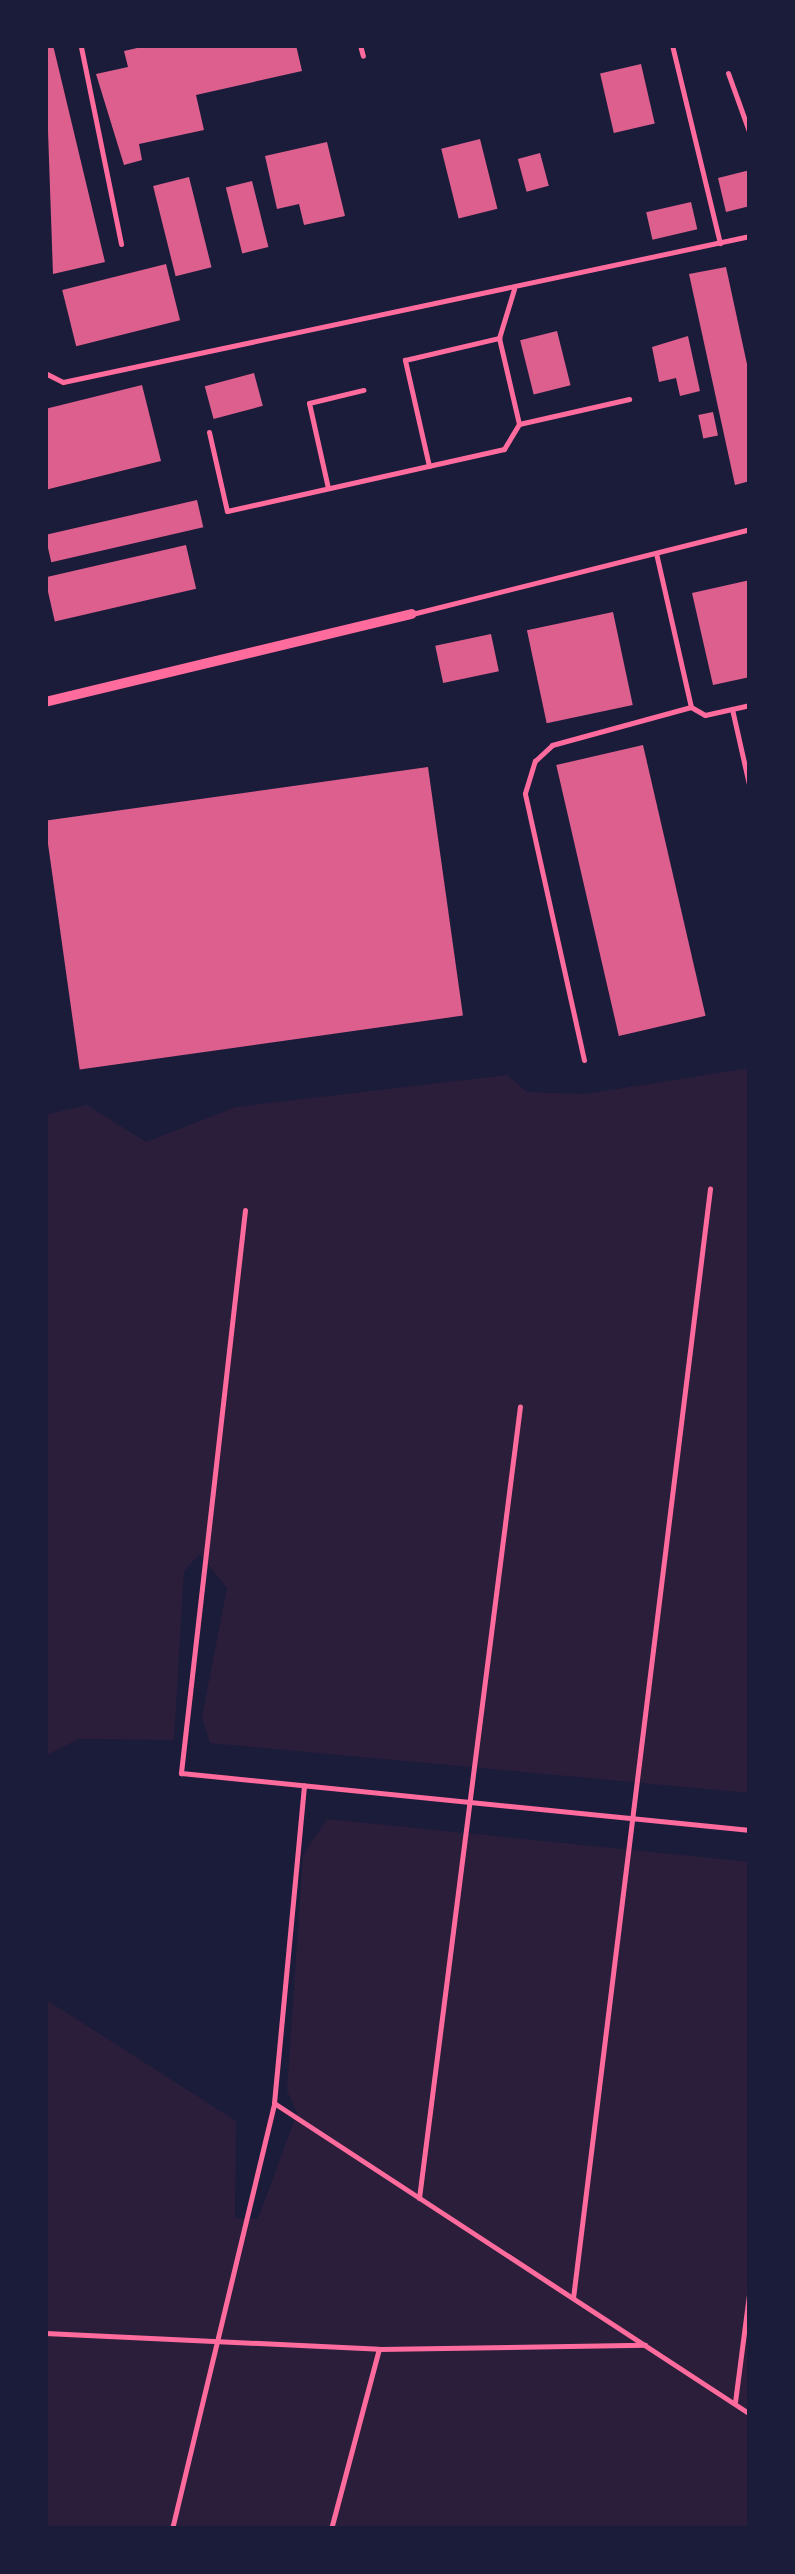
<!DOCTYPE html>
<style>
body{margin:0}
#map{position:relative;width:795px;height:2574px;overflow:hidden;background:#1b1b3a;font-family:Commissioner,sans-serif}
div>[style]{position:absolute}
.green>*{inset:0;background:#2a1e3b}
.building>*{inset:0;background:#dd5f8e;transform-origin:0 0}
.service>*{height:5px;margin:-2.5px;padding:0 2.5px;transform-origin:2.5px;border-radius:2.5px;background:#ff6b9d}
.minor>*{height:10px;margin:-5px;padding:0 5px;transform-origin:5px;border-radius:5px;background:#ff6b9d}
span{translate:-50% -50%;white-space:nowrap;text-align:center;line-height:1.15;-webkit-text-stroke:9px #1b1b3a;paint-order:stroke}
.frame{position:absolute;inset:0;border:48px solid #1b1b3a;pointer-events:none}
</style>
<div id="map">
<div class="green">
<div style="clip-path:polygon(750px 1068px,750px 1793px,210px 1743px,202px 1717px,227px 1588px,200px 1554px,184px 1571px,174px 1740px,79px 1739px,45px 1756px,45px 1115px,87px 1105px,146px 1142px,236px 1107px,507px 1075px,527px 1092px,585px 1094px)"></div>
<div style="clip-path:polygon(327px 1819px,750px 1862px,750px 2529px,45px 2529px,45px 1999px,236px 2121px,235px 2218px,258px 2219px,297px 2113px,287px 2090px,303px 1855px)"></div>
</div>
<div class="building">
<div style="clip-path:polygon(45px 45px,53px 45px,105px 262px,53px 274px)"></div>
<div style="clip-path:polygon(150px 45px,296px 45px,302px 71px,196px 95px,204px 130px,139px 144px,142px 160px,124px 165px,96px 74px,128px 67px,124px 51px)"></div>
<div style="left:641px;top:64px;width:61px;height:42px;rotate:77deg"></div>
<div style="left:480px;top:139px;width:72px;height:40px;rotate:76deg"></div>
<div style="clip-path:polygon(327px 142px,345px 216px,304px 225px,299px 204px,277px 209px,265px 156px)"></div>
<div style="left:540px;top:153px;width:34px;height:23px;rotate:75deg"></div>
<div style="clip-path:polygon(750px 170px,750px 206px,726px 212px,718px 178px)"></div>
<div style="left:189px;top:177px;width:93px;height:37px;rotate:76deg"></div>
<div style="left:252px;top:181px;width:68px;height:27px;rotate:76deg"></div>
<div style="left:691px;top:202px;width:28px;height:46px;rotate:77deg"></div>
<div style="left:166px;top:264px;width:58px;height:107px;rotate:76deg"></div>
<div style="clip-path:polygon(726px 267px,750px 378px,750px 481px,735px 485px,689px 274px)"></div>
<div style="left:557px;top:331px;width:56px;height:38px;rotate:76deg"></div>
<div style="clip-path:polygon(688px 336px,700px 391px,680px 396px,676px 378px,659px 382px,652px 347px)"></div>
<div style="left:254px;top:373px;width:34px;height:51px;rotate:75deg"></div>
<div style="clip-path:polygon(142px 385px,161px 461px,45px 490px,45px 409px)"></div>
<div style="left:713px;top:412px;width:24px;height:15px;rotate:78deg"></div>
<div style="left:197px;top:500px;width:28px;height:156px;rotate:77deg"></div>
<div style="left:186px;top:545px;width:45px;height:145px;rotate:77deg"></div>
<div style="clip-path:polygon(750px 580px,750px 677px,713px 685px,692px 593px)"></div>
<div style="left:613px;top:612px;width:95px;height:88px;rotate:78deg"></div>
<div style="left:491px;top:634px;width:38px;height:57px;rotate:78deg"></div>
<div style="left:643px;top:745px;width:278px;height:89px;rotate:77deg"></div>
<div style="left:428px;top:767px;width:251px;height:387px;rotate:82deg"></div>
</div>
<div class="service">
<div style="left:360px;top:45px;width:11px;rotate:75deg"></div>
<div style="left:672px;top:45px;width:204px;rotate:76.4deg"></div>
<div style="left:81px;top:47px;width:201px;rotate:78.5deg"></div>
<div style="left:728px;top:73px;width:65px;rotate:70.2deg"></div>
<div style="left:514px;top:289px;width:51px;rotate:107deg"></div>
<div style="left:499px;top:338px;width:88px;rotate:76.9deg"></div>
<div style="left:519px;top:424px;width:113px;rotate:-12.8deg"></div>
<div style="left:45px;top:373px;width:20px;rotate:27deg"></div>
<div style="left:63px;top:382px;width:702px;rotate:-12deg"></div>
<div style="left:209px;top:432px;width:81px;rotate:77.2deg"></div>
<div style="left:227px;top:511px;width:284px;rotate:-12.6deg"></div>
<div style="left:504px;top:449px;width:29px;rotate:-59deg"></div>
<div style="left:429px;top:466px;width:109px;rotate:-102.8deg"></div>
<div style="left:405px;top:360px;width:97px;rotate:-13.2deg"></div>
<div style="left:328px;top:488px;width:87px;rotate:-102.6deg"></div>
<div style="left:309px;top:403px;width:56px;rotate:-13.5deg"></div>
<div style="left:656px;top:553px;width:158px;rotate:77.2deg"></div>
<div style="left:691px;top:707px;width:16px;rotate:30deg"></div>
<div style="left:705px;top:715px;width:46px;rotate:-12.5deg"></div>
<div style="left:412px;top:614px;width:349px;rotate:-14.1deg"></div>
<div style="left:732px;top:709px;width:82px;rotate:77.3deg"></div>
<div style="left:584px;top:1060px;width:273px;rotate:-102.5deg"></div>
<div style="left:525px;top:793px;width:34px;rotate:-73deg"></div>
<div style="left:535px;top:761px;width:23px;rotate:-43deg"></div>
<div style="left:552px;top:745px;width:144px;rotate:-15.3deg"></div>
<div style="left:245px;top:1210px;width:567px;rotate:96.49deg"></div>
<div style="left:181px;top:1773px;width:572px;rotate:5.72deg"></div>
<div style="left:274px;top:2103px;width:569px;rotate:33.16deg"></div>
<div style="left:419px;top:2198px;width:798px;rotate:-82.73deg"></div>
<div style="left:573px;top:2298px;width:1118px;rotate:-82.96deg"></div>
<div style="left:45px;top:2333px;width:334px;rotate:2.7deg"></div>
<div style="left:379px;top:2349px;width:266px;rotate:-0.9deg"></div>
<div style="left:735px;top:2402px;width:117px;rotate:-82.6deg"></div>
<div style="left:172px;top:2529px;width:438px;rotate:-76.5deg"></div>
<div style="left:274px;top:2103px;width:319px;rotate:-84.6deg"></div>
<div style="left:331px;top:2529px;width:186px;rotate:-75.1deg"></div>
</div>
<div class="minor">
<div style="left:45px;top:702px;width:377px;rotate:-13.5deg"></div>
</div>
<div class="frame"></div>
</div>
